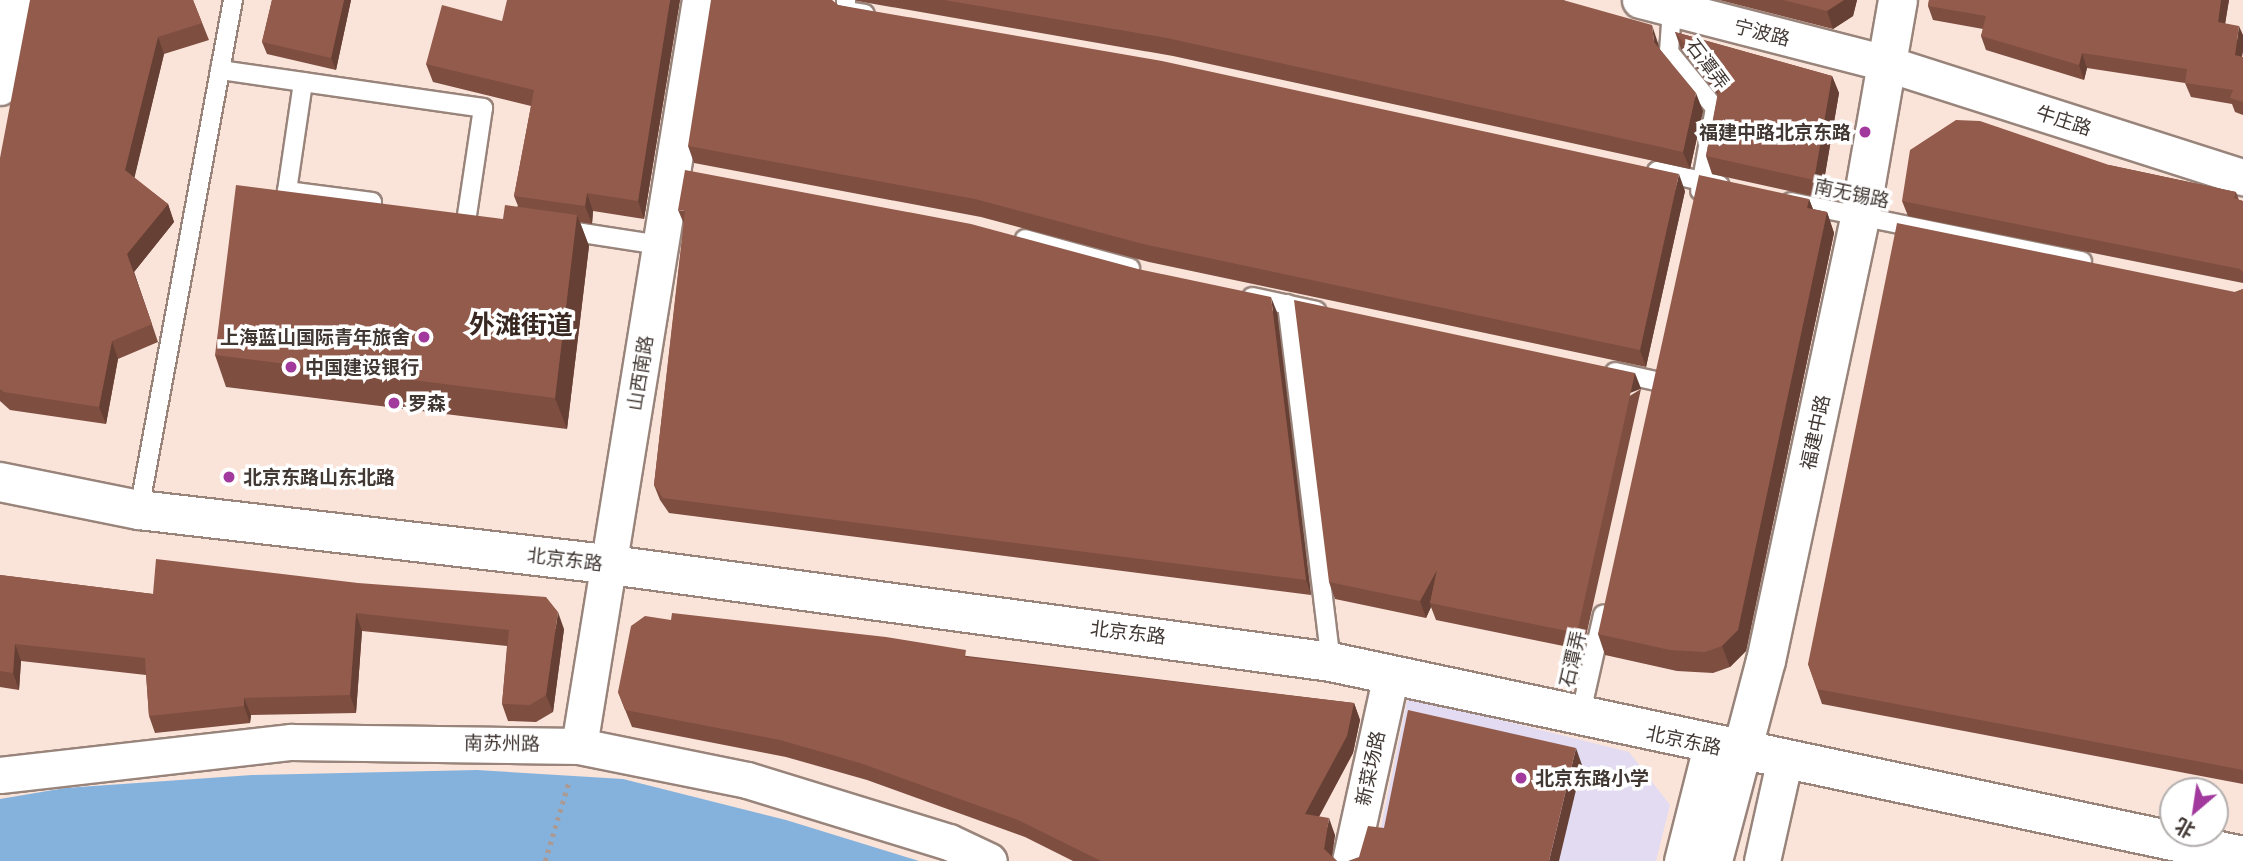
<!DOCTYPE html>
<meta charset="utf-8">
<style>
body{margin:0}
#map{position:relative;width:2243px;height:861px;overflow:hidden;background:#fae4da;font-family:Commissioner,"Noto Sans SC",sans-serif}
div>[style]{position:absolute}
.education>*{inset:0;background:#e2dbf1}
.water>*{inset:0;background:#85b2dc}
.path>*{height:4.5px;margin-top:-2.25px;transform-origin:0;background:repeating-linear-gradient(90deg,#ab9a93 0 3.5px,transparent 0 8.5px)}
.roads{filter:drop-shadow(2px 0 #98847b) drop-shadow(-2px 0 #98847b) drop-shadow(0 2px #98847b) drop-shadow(0 -2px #98847b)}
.service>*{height:18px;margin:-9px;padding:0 9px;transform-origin:9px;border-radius:9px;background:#fff}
.minor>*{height:35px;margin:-17.5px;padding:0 17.5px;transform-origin:17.5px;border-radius:17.5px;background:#fff}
.tertiary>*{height:38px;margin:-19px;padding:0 19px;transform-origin:19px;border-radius:19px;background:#fff}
.secondary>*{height:38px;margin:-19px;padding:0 19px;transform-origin:19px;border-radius:19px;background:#fff}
.wall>*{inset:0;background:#7e4e41}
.shaded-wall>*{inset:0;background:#674035;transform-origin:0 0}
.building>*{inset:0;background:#935b4c}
.dots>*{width:19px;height:19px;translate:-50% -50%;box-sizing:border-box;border:4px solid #fff;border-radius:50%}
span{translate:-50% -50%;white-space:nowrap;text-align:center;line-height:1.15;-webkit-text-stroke:7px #fff;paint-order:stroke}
.street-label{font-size:19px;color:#413834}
.poi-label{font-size:19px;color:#413834;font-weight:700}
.right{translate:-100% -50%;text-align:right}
.left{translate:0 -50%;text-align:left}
.district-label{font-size:26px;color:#382821;font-weight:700}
.north{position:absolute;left:2159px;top:777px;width:70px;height:70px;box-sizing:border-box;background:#fff;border:2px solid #b3afae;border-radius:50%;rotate:209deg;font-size:19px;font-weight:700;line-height:28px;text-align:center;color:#413834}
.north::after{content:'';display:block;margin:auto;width:24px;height:32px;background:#a23a9e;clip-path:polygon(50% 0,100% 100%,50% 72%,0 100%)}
</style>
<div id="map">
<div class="education">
<div style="clip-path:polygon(1408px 697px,1629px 752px,1670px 805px,1656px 861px,1374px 861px)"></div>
</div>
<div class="water">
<div style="clip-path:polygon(477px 770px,623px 779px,786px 820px,919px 861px,0 861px,0 799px,65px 788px,252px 775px)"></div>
</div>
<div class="path">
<div style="left:545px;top:861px;width:84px;rotate:-73.3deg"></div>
</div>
<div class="roads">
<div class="service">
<div style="left:846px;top:0;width:11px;rotate:90deg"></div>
<div style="left:846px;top:11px;width:19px;rotate:9deg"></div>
<div style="left:1672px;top:9px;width:43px;rotate:94deg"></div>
<div style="left:1669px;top:52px;width:72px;rotate:50.6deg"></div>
<div style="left:1715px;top:108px;width:84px;rotate:100.2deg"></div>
<div style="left:220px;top:70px;width:84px;rotate:8.2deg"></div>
<div style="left:1657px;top:171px;width:64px;rotate:12.7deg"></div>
<div style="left:372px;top:202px;width:86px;rotate:-172.6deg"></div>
<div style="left:287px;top:191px;width:110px;rotate:-81.6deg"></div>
<div style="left:303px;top:82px;width:182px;rotate:8.2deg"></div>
<div style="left:483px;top:108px;width:108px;rotate:98.5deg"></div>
<div style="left:1791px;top:202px;width:297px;rotate:11.5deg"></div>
<div style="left:563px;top:230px;width:98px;rotate:8.8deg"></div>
<div style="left:1025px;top:239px;width:109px;rotate:15.4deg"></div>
<div style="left:1252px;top:297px;width:66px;rotate:12.2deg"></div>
<div style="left:1287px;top:304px;width:361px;rotate:83deg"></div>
<div style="left:1615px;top:372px;width:42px;rotate:12.4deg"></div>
<div style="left:139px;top:510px;width:519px;rotate:-79.56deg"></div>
<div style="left:1580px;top:717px;width:105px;rotate:-77.3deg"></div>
</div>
<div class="minor">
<div style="left:1640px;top:0;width:253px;rotate:14.4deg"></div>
<div style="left:1885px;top:63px;width:376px;rotate:17.7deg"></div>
<div style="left:0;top:87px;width:88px;rotate:-79.6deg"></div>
<div style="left:579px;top:746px;width:756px;rotate:-80.79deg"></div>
<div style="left:0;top:775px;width:293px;rotate:-6.5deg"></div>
<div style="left:291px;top:742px;width:288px;rotate:0.8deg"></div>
<div style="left:579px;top:746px;width:171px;rotate:11.4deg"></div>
<div style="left:747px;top:780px;width:211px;rotate:17.1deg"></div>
<div style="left:949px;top:842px;width:44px;rotate:25.4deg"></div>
<div style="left:1350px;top:861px;width:191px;rotate:-77.6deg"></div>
<div style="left:1682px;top:861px;width:119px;rotate:-75.8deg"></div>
<div style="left:1762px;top:861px;width:106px;rotate:-77.4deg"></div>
</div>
<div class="tertiary">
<div style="left:1713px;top:861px;width:207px;rotate:-75.2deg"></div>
<div style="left:1766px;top:661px;width:453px;rotate:-78deg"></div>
<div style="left:1860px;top:218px;width:221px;rotate:-80.1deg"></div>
</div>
<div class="secondary">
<div style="left:0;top:482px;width:142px;rotate:11.4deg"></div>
<div style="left:139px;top:510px;width:475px;rotate:6.6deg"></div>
<div style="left:611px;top:565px;width:727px;rotate:7.67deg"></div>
<div style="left:1331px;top:662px;width:932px;rotate:12.01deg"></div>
</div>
</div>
<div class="wall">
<div style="clip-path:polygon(193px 0,209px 40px,164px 54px,134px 178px,168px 204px,174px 222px,134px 272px,158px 342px,118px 359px,106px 424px,10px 410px,0 401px,0 158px)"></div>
<div style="clip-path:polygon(272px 0,351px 0,336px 70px,267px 54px,262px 42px)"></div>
<div style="clip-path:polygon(680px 0,644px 219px,593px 211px,592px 224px,580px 222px,589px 246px,567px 429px,226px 387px,215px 355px,503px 219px,518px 206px,514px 196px,531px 106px,433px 82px,426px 64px,502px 21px)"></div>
<div style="clip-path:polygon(856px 0,1563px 0,1658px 43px,1659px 48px,1703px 111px,1690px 169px,1173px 56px,857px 1px)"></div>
<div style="clip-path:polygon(1719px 0,1857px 0,1853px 16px,1833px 29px)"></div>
<div style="clip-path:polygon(1929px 0,2229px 0,2225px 23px,2243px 51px,2242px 57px,2243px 57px,2243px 115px,2235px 112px,2232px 104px,2191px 97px,2185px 83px,2087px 68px,2084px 80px,1986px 50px,1981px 36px,1983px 29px,1933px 20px,1928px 6px)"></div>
<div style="clip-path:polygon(836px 3px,838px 5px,1685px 191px,1646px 367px,1149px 262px,981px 217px,694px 163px,688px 146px)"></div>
<div style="clip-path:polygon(1675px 32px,1832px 76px,1839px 93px,1821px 198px,1712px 174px,1706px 156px,1718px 95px,1681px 49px)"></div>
<div style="clip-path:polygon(2109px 165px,2236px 192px,2239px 200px,2243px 201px,2243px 283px,1908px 216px,1902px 201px)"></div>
<div style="clip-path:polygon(1809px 199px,1813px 209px,1827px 212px,1834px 233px,1746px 651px,1730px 667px,1713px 673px,1677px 671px,1605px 655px,1598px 634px)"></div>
<div style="clip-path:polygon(678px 210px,1277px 312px,1311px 595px,669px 513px,660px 500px,654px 485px,684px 224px)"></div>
<div style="clip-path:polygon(2243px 289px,2243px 784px,1822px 704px,1808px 664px,2235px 292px)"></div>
<div style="clip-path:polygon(1641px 389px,1583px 650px,1436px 620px,1431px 607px,1426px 618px,1335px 599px,1329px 582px)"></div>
<div style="clip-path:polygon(0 575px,153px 594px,564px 629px,553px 712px,536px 722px,508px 721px,502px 704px,507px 646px,362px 631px,356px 713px,251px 715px,250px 723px,155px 733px,149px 716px,146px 675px,21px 661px,19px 690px,0 687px)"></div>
<div style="clip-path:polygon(671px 620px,1354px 703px,1360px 720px,1353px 753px,1319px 817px,1335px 835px,1332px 856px,1337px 861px,1073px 861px,1025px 837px,867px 780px,786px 757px,632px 727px,618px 692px)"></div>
</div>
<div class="shaded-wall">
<div style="clip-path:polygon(344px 0,351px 0,336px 70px,331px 58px)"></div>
<div style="clip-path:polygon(670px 0,680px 0,644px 219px,638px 201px)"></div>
<div style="clip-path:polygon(1844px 0,1857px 0,1853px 16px,1833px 29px,1827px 11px)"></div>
<div style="clip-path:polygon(2221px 0,2229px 0,2223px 37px,2218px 22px)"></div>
<div style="clip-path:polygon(1652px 25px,1658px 43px,1660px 59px,1654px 42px)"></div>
<div style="clip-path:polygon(2239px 26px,2243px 35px,2243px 50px,2240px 69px,2235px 55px)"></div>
<div style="clip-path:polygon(158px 37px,164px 54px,132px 188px,125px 170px)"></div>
<div style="clip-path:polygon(2082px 53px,2087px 68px,2084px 80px,2079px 65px)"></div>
<div style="clip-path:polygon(1832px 76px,1839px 93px,1821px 198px,1814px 180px)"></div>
<div style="clip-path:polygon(1696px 93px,1703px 111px,1690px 169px,1683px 152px)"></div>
<div style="clip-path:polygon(1679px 174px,1685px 191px,1646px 367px,1640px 350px)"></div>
<div style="clip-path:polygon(587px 193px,593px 211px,592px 224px,585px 206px)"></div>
<div style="clip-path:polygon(1809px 199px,1817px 220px,1807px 208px)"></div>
<div style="clip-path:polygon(168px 204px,174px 222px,134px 272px,158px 342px,127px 254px)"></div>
<div style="clip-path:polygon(1827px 212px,1834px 233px,1746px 651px,1730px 667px,1722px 646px)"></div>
<div style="clip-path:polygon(577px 215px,589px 246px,567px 429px,555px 398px)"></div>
<div style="clip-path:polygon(1271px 297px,1277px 312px,1311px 595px,1306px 580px)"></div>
<div style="clip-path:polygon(112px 341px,118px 359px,106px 424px,99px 407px)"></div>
<div style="left:1635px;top:373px;width:17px;height:266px;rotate:69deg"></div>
<div style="clip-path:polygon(1437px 570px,1430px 603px,1431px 607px,1426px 618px,1420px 601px)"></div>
<div style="clip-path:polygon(558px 612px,564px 629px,553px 712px,546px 695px)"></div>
<div style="clip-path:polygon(356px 613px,362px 631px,356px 713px,350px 695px)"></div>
<div style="clip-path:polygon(15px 644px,21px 661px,19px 690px,13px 673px)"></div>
<div style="clip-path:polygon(244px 698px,251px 715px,250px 723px,244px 706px)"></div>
<div style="clip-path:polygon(1354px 703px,1360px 720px,1353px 753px,1311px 831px,1305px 814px)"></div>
<div style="clip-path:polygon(1576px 748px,1582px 765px,1559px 861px,1549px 861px)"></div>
<div style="clip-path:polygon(1329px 818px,1335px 835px,1331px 861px,1324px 849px)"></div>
</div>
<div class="building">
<div style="clip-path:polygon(30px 0,193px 0,202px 23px,158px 37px,125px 170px,168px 204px,127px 254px,152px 324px,112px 341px,99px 407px,4px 392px,0 389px,0 158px)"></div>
<div style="clip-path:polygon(272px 0,344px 0,331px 58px,262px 42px)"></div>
<div style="clip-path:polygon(507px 0,670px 0,638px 201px,587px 193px,585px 206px,514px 196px,534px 90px,426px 64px,442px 5px,502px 21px)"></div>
<div style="clip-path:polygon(711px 0,832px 0,838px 5px,1162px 61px,1679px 174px,1640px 350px,1143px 244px,975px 199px,688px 146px)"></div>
<div style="clip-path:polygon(944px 0,1563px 0,1652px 25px,1654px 42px,1696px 93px,1683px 152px,1167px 38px)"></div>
<div style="clip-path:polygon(1783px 0,1844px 0,1827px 11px)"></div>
<div style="clip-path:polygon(1929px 0,2221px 0,2218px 22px,2239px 26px,2235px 55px,2243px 57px,2243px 102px,2230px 98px,2233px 90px,2185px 83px,2187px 69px,2082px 53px,2079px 65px,1981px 36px,1986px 16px,1928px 6px)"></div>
<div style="clip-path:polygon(1675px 32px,1832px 76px,1814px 180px,1706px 156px,1719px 87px)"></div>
<div style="clip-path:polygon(1956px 120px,1980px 121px,2109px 165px,2236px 192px,2234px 198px,2243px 201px,2243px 272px,2240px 269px,1902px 201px,1910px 150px)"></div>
<div style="clip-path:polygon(685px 170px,971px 224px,1138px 269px,1271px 297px,1306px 580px,663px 498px,654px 485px,685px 211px,678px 210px)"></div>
<div style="clip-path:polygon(1699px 175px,1809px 199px,1807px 208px,1827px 212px,1738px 630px,1722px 646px,1705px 652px,1670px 650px,1598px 634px)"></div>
<div style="clip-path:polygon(236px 185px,503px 219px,505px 205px,577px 215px,555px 398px,215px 355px)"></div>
<div style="clip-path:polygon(1897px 223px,2235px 292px,2243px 289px,2243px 770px,1817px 689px,1808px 664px)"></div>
<div style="clip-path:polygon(1294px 300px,1635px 373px,1577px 633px,1430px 603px,1437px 570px,1420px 601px,1329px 582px)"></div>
<div style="clip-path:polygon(156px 559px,358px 583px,546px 597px,558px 612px,546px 695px,530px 705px,502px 704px,509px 630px,356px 613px,350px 695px,244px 698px,244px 706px,149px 716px,145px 658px,15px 644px,13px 673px,0 671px,0 575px,153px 594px)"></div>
<div style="clip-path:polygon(672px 613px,886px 637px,966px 650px,965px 657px,1354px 703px,1347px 736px,1305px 814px,1329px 818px,1324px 849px,1337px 861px,1101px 861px,1018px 820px,860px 763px,780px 740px,625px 710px,618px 692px,631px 626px,645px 616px,671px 620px)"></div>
<div style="clip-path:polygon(1408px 710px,1576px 748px,1549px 861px,1348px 861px,1359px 857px,1368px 826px,1384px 828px)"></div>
</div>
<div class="dots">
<div style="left:1865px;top:132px;background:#a23a9e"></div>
<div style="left:424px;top:337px;background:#a23a9e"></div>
<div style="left:291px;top:367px;background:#a23a9e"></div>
<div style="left:394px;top:403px;background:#a23a9e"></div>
<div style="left:229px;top:477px;background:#a23a9e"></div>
<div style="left:1521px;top:778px;background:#a23a9e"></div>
</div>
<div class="street-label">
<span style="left:1762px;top:32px;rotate:14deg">宁波路</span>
<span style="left:1708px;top:64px;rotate:53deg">石潭弄</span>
<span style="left:2064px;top:120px;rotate:18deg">牛庄路</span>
<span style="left:1852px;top:193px;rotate:12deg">南无锡路</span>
<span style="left:640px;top:373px;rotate:-81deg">山西南路</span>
<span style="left:1815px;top:432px;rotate:-78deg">福建中路</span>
<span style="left:565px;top:559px;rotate:7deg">北京东路</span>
<span style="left:1128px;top:632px;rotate:7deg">北京东路</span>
<span style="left:1572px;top:659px;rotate:-77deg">石潭弄</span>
<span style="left:1684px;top:740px;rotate:12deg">北京东路</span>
<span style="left:502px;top:743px;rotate:1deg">南苏州路</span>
<span style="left:1370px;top:768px;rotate:-78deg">新菜场路</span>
</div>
<div class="poi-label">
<span class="right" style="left:1851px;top:132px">福建中路北京东路</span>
<span class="right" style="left:410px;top:337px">上海蓝山国际青年旅舍</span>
<span class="left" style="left:305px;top:367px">中国建设银行</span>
<span class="left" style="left:408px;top:403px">罗森</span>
<span class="left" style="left:243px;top:477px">北京东路山东北路</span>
<span class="left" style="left:1535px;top:778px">北京东路小学</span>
</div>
<div class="district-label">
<span style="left:521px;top:324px">外滩街道</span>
</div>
<div class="north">北</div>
</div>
